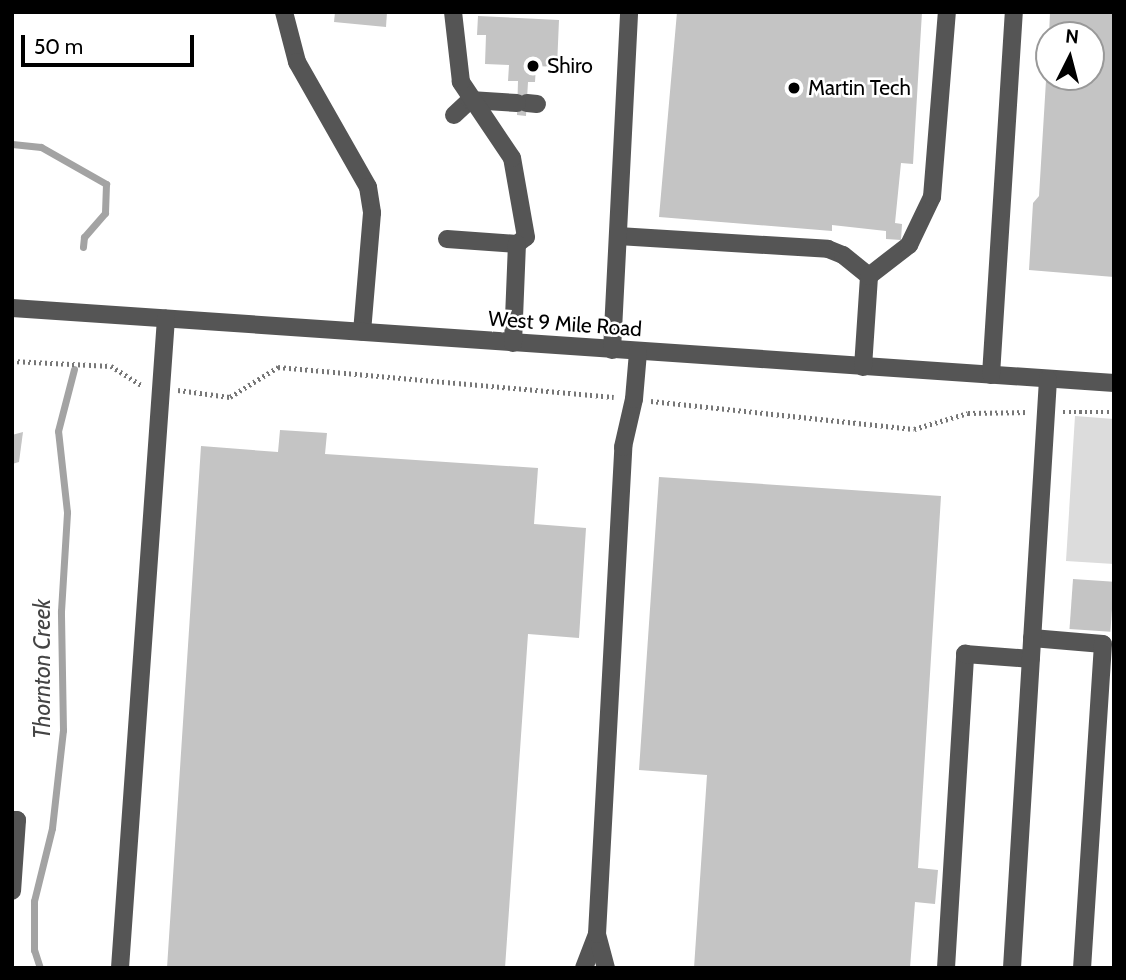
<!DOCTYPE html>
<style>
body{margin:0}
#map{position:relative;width:1126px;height:980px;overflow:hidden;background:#fff;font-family:Cabin,sans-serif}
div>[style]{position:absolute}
.green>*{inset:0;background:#dcdcdc}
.stream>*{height:7px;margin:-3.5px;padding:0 3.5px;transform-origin:3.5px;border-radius:3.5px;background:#a3a3a3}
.building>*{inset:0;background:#c4c4c4;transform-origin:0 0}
.path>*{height:4.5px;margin-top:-2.25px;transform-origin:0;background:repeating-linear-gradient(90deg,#777 0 2px,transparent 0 5.5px)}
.minor>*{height:18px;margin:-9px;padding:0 9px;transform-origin:9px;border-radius:9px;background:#555}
.dots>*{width:19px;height:19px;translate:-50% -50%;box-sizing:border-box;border:4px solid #fff;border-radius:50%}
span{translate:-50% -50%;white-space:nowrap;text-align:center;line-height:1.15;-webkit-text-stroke:5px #fff;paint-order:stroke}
.poi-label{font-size:21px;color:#000}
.left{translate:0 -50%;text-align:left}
.street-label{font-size:21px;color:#000}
.water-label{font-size:23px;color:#444;font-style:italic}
.frame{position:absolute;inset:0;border:14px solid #000;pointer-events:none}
.north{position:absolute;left:1035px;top:21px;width:70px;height:70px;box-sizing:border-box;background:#fff;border:2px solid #999;border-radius:50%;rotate:6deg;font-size:19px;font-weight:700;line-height:28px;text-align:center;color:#000}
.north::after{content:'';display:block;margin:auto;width:24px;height:32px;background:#000;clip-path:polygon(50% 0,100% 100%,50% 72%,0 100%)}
.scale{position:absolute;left:21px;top:35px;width:173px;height:32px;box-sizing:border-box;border:4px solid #000;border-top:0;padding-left:9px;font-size:21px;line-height:24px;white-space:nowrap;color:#000;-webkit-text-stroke:5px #fff;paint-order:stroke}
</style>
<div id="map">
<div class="green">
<div style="clip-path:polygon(1075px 416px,1114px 419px,1114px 564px,1066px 561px)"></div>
</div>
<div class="stream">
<div style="left:12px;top:144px;width:29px;rotate:6deg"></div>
<div style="left:41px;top:147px;width:75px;rotate:29.6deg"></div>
<div style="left:106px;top:184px;width:29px;rotate:92deg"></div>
<div style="left:105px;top:213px;width:32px;rotate:131deg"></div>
<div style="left:84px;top:237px;width:10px;rotate:96deg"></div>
<div style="left:40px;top:968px;width:19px;rotate:-108deg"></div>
<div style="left:34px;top:950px;width:49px;rotate:-90deg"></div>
<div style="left:34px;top:901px;width:75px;rotate:-76.1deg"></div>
<div style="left:52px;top:828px;width:99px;rotate:-83.6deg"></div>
<div style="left:63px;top:730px;width:119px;rotate:-91deg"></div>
<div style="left:61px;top:611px;width:99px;rotate:-86.5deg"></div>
<div style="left:67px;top:512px;width:81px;rotate:-96.3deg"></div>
<div style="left:58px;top:431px;width:64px;rotate:-75.5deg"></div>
</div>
<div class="building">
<div style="clip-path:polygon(335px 12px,387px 12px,386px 27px,334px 22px)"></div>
<div style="clip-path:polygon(677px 12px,922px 12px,913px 164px,901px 163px,895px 223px,902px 224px,901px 240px,886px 239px,886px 231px,832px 225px,832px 231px,659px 217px)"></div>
<div style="clip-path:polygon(1050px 12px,1114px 12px,1114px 277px,1029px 270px,1033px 203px,1039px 196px,1047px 64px,1049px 77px,1091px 77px,1091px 35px,1049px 35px)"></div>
<div style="clip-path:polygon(478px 16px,559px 20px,557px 67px,536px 66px,535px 82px,528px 82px,526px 116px,517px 115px,518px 81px,508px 81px,509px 65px,485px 64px,486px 35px,477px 35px)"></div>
<div style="clip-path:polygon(280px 430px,327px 433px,325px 454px,538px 468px,534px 524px,586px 528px,579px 638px,528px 634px,505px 968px,167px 968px,201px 446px,278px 452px)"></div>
<div style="clip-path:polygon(23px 432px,19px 462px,12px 464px,12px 435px)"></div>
<div style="clip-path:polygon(659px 477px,941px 496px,918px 868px,938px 870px,935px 904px,915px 902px,910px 968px,694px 968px,707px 775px,639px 770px)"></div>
<div style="left:1073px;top:579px;width:41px;height:50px;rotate:4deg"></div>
</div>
<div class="path">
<div style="left:12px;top:361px;width:99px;rotate:2.9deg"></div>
<div style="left:111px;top:366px;width:36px;rotate:32deg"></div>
<div style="left:178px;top:390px;width:52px;rotate:7.7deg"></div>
<div style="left:230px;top:397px;width:57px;rotate:-32deg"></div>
<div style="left:278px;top:367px;width:337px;rotate:5.1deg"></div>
<div style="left:651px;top:401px;width:264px;rotate:6.1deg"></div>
<div style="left:914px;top:429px;width:56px;rotate:-16.5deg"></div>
<div style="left:968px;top:413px;width:58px;rotate:-1deg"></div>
<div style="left:1063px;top:412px;width:51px"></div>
</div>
<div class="minor">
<div style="left:284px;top:12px;width:52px;rotate:75.4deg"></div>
<div style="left:297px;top:62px;width:144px;rotate:60.4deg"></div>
<div style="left:368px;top:187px;width:26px;rotate:81deg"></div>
<div style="left:372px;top:213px;width:119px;rotate:94.8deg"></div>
<div style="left:527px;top:103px;width:10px;rotate:6deg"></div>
<div style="left:454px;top:115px;width:22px;rotate:-43deg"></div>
<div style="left:470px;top:100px;width:47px;rotate:3.7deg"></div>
<div style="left:618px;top:236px;width:210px;rotate:3.5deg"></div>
<div style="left:828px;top:249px;width:16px;rotate:22deg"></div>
<div style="left:843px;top:255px;width:33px;rotate:39deg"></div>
<div style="left:447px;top:239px;width:70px;rotate:4.1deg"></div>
<div style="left:517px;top:244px;width:11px;rotate:-38deg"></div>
<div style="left:526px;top:237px;width:80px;rotate:-100deg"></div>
<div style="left:512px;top:158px;width:92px;rotate:-123.9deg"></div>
<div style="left:461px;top:82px;width:70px;rotate:-96.5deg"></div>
<div style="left:12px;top:308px;width:1105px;rotate:3.89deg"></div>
<div style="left:513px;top:343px;width:99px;rotate:-87.7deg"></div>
<div style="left:612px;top:350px;width:338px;rotate:-87.1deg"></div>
<div style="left:863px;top:367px;width:91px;rotate:-86.2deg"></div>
<div style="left:869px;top:276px;width:51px;rotate:-37.8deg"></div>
<div style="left:909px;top:245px;width:53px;rotate:-64.4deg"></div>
<div style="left:932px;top:197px;width:186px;rotate:-85.4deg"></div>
<div style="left:991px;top:375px;width:364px;rotate:-86.4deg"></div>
<div style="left:1032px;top:638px;width:71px;rotate:4.8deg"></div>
<div style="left:1103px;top:644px;width:325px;rotate:93.7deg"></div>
<div style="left:12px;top:820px;width:5px"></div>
<div style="left:17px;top:820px;width:71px;rotate:94deg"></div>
<div style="left:120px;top:968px;width:651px;rotate:-85.95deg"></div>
<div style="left:584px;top:968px;width:36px;rotate:-69deg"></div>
<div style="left:606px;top:968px;width:35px;rotate:-105deg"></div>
<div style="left:597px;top:934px;width:488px;rotate:-86.9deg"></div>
<div style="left:623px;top:447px;width:49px;rotate:-77.1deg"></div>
<div style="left:634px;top:399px;width:47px;rotate:-85.1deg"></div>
<div style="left:946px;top:968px;width:315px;rotate:-86.5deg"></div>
<div style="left:965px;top:654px;width:66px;rotate:4.3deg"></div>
<div style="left:1012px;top:968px;width:590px;rotate:-86.5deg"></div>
</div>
<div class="dots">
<div style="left:533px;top:66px;background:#000"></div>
<div style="left:794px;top:88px;background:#000"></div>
</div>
<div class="poi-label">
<span class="left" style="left:547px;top:66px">Shiro</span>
<span class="left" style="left:808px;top:88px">Martin Tech</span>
</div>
<div class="street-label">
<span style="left:565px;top:324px;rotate:4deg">West 9 Mile Road</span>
</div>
<div class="water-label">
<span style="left:42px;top:669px;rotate:-90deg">Thornton Creek</span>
</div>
<div class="frame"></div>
<div class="north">N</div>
<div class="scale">50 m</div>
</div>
